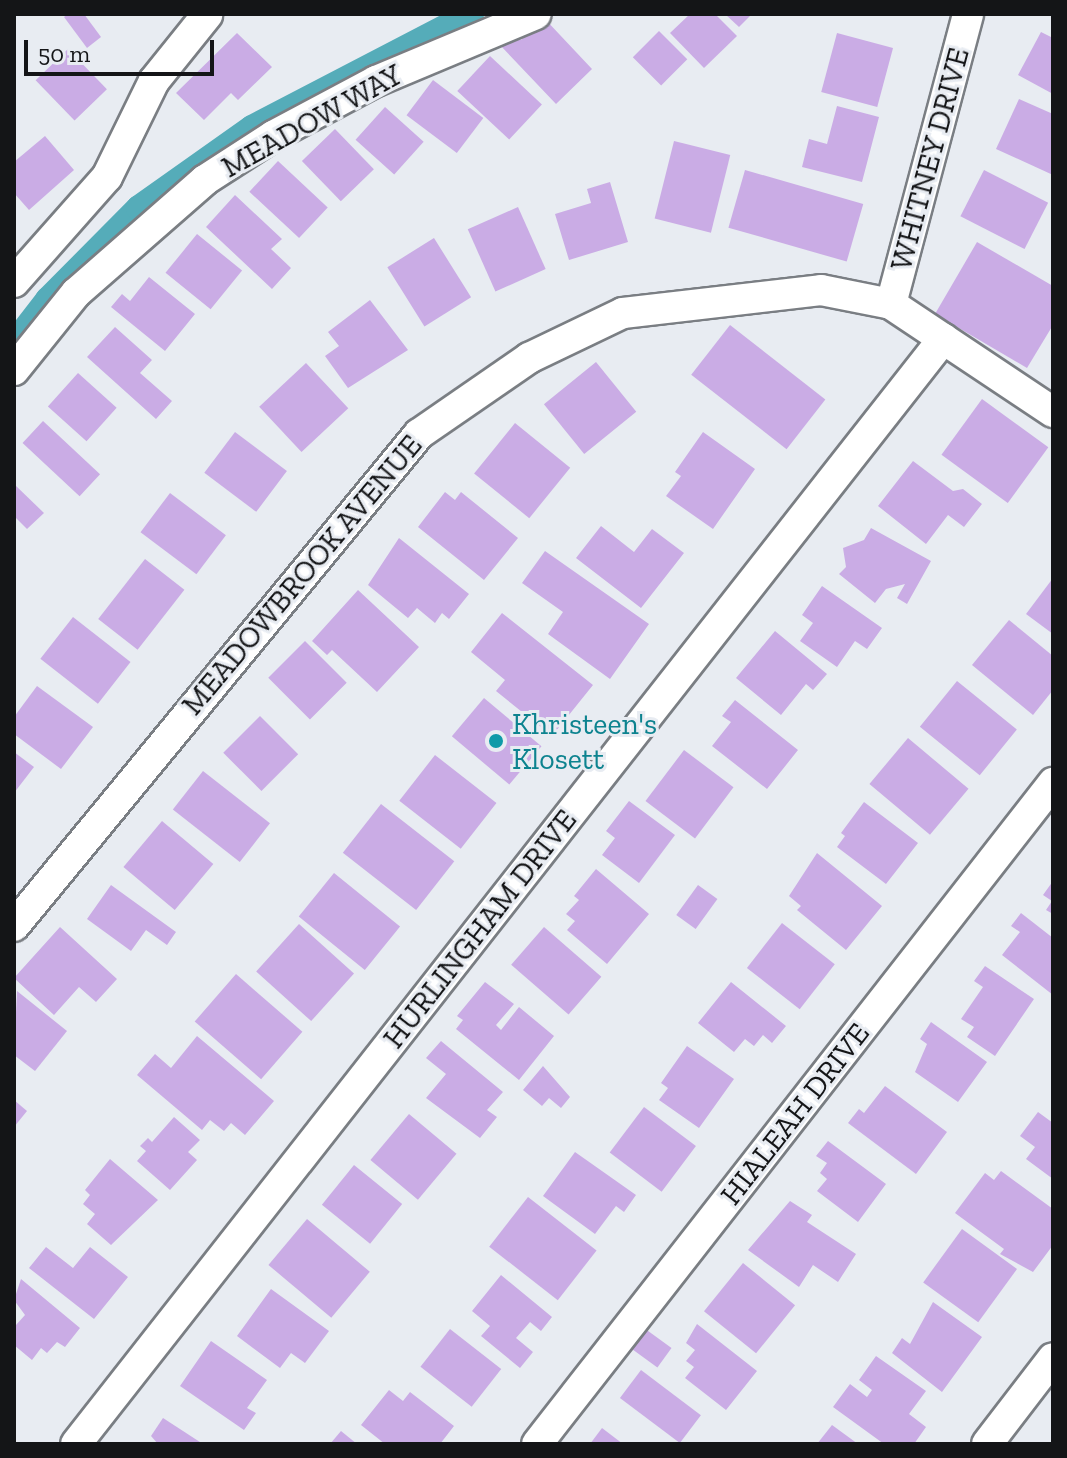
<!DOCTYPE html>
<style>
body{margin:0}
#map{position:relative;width:1067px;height:1458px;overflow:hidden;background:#e8ecf2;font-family:"Zilla Slab",serif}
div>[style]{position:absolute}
.canal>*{height:26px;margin:-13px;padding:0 13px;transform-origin:13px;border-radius:13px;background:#55acb9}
.building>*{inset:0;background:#caace5;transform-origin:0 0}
.roads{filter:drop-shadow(2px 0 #7a7e83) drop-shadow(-2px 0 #7a7e83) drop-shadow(0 2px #7a7e83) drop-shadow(0 -2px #7a7e83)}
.minor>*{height:30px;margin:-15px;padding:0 15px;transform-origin:15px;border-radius:15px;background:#fff}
.dots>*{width:22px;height:22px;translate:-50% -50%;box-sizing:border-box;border:4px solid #e8ecf2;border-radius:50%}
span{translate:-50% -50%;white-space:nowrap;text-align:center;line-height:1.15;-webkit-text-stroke:6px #e8ecf2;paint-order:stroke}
.street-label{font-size:30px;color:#141517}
.culture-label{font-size:30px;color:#0d838f}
.left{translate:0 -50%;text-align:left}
.frame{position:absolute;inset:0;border:16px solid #141517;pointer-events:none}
.scale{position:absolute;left:24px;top:40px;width:190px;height:36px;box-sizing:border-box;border:4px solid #141517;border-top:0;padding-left:10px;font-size:24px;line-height:28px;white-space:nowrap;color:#141517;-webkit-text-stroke:6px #e8ecf2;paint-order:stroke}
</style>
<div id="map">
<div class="canal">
<div style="left:14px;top:344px;width:56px;rotate:-52.3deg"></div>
<div style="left:48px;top:300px;width:129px;rotate:-45.3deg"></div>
<div style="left:139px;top:208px;width:138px;rotate:-35.3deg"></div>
<div style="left:252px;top:128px;width:247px;rotate:-27.5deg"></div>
</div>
<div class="building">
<div style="clip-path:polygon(68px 14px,84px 14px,101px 37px,87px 48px,64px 17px)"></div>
<div style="clip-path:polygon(690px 14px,715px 14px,737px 36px,704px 68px,670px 33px)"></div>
<div style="clip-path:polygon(725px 14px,752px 14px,739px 27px)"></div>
<div style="clip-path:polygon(544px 18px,592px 69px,556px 104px,499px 44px,513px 32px,521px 40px)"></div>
<div style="left:659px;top:31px;width:40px;height:37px;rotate:45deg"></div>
<div style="clip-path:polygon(1041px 32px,1053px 38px,1053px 94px,1018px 75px)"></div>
<div style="clip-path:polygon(237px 33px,272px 67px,238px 100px,231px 93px,204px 120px,176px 93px)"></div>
<div style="left:837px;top:33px;width:58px;height:61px;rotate:15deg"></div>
<div style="left:68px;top:49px;width:56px;height:45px;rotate:46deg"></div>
<div style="left:490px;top:56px;width:71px;height:48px;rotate:43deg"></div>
<div style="left:433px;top:80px;width:63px;height:44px;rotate:37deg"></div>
<div style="clip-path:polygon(1019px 99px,1053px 114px,1053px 175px,996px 149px)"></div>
<div style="clip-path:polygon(837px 106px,879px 117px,862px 182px,802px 167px,809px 139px,827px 144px)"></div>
<div style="left:385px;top:107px;width:52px;height:44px;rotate:42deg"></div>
<div style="left:335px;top:129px;width:56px;height:46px;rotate:46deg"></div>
<div style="clip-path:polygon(45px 136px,74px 170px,29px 210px,14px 193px,14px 162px)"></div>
<div style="left:674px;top:141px;width:58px;height:80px;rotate:14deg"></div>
<div style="left:278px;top:161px;width:68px;height:42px;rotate:43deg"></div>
<div style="left:745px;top:170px;width:123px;height:60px;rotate:16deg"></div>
<div style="left:984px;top:170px;width:72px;height:52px;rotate:27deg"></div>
<div style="clip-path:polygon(610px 182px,628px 242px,569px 260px,555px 214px,591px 203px,587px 189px)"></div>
<div style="clip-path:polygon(235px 195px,282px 239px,271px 249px,291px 268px,272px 289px,206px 227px)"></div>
<div style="left:518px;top:207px;width:68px;height:55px;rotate:66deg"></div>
<div style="left:197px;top:234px;width:58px;height:50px;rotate:39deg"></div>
<div style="left:434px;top:238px;width:70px;height:55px;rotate:58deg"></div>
<div style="clip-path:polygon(977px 242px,1053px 286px,1053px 325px,1027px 368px,935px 314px)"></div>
<div style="clip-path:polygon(149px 277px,195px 314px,165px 351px,111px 307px,122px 294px,130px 301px)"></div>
<div style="clip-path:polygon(370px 300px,408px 350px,348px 388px,325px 356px,339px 346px,328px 332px)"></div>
<div style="left:730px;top:325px;width:121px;height:63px;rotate:38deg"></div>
<div style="clip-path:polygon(115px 327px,152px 360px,140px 373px,172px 401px,156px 419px,87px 357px)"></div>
<div style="left:596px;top:362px;width:64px;height:67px;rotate:51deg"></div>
<div style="left:306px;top:363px;width:62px;height:64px;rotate:47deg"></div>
<div style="left:78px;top:373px;width:52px;height:45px;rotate:42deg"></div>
<div style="left:982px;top:399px;width:82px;height:69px;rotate:36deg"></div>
<div style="left:43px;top:421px;width:78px;height:30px;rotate:43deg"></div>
<div style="left:515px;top:423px;width:71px;height:65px;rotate:39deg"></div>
<div style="left:235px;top:432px;width:65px;height:51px;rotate:37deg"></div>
<div style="clip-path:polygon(703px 432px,755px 469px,713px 529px,666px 496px,681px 476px,675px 472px)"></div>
<div style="clip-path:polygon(913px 461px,953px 491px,963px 489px,982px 504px,964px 527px,948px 515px,926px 544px,878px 506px)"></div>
<div style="clip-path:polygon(14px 484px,44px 513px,27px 529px,14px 516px)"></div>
<div style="clip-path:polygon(445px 492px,455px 500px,461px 492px,518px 538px,484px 580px,418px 527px)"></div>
<div style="left:170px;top:493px;width:70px;height:49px;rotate:37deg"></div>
<div style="clip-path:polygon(601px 526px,634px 552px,652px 529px,684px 553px,641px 608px,576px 558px)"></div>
<div style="clip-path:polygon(871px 528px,931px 561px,907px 604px,897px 598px,905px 584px,886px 589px,875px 603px,839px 574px,846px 567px,843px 548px,864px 540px)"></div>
<div style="clip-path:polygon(399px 538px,469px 594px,449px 619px,442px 613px,435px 623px,417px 608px,408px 618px,368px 585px)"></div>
<div style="clip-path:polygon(545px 551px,649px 624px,610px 679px,548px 634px,563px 612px,522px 583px)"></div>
<div style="left:145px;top:559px;width:50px;height:76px;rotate:38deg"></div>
<div style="clip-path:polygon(1053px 578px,1053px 634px,1026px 614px)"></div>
<div style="clip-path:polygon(822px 586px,882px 628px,867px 649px,855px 641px,837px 667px,800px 641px,813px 623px,802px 615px)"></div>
<div style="clip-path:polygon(358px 590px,419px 647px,377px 692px,332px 650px,327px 655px,312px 641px)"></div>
<div style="clip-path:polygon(502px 613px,593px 685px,552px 736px,496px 691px,505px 680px,471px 652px)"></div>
<div style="left:73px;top:617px;width:73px;height:53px;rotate:38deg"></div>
<div style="clip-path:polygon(1009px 620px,1053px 656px,1053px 690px,1033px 715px,972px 665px)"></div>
<div style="clip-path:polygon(775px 631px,827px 674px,813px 690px,806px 684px,781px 715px,736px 678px)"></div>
<div style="left:305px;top:641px;width:59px;height:52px;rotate:45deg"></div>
<div style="left:957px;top:681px;width:77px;height:59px;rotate:39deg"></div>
<div style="clip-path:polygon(37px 686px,93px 727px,61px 769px,14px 734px,14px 717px)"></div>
<div style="left:484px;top:698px;width:75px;height:50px;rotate:40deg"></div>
<div style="clip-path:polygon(735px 700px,798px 750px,767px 789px,712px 746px,731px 722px,722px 716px)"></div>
<div style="left:260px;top:716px;width:54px;height:52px;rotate:45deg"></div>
<div style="left:908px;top:738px;width:79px;height:60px;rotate:40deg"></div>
<div style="left:684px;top:750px;width:62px;height:64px;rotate:37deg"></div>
<div style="clip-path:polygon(14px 752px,34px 767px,14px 793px)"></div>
<div style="left:435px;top:755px;width:78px;height:58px;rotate:38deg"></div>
<div style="left:203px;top:771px;width:85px;height:49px;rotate:38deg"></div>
<div style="clip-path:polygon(629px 801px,675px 835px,639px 883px,602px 855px,615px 838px,606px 831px)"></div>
<div style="clip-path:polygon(864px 802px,918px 843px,886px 884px,837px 847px,845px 836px,841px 833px)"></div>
<div style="left:381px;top:804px;width:93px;height:62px;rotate:38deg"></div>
<div style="left:162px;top:821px;width:67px;height:60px;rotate:40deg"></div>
<div style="clip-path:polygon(817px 853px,882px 906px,846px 950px,797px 910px,801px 906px,789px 896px)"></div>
<div style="clip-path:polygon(596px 869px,649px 914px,607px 964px,567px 930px,575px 921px,566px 914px,579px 900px,574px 896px)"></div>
<div style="left:334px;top:873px;width:85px;height:56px;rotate:39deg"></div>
<div style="clip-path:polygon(1053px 881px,1053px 914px,1046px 910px,1052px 901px,1043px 895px)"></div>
<div style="clip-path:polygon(111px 885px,176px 932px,167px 945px,146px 930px,131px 951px,87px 919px)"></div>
<div style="left:698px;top:885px;width:24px;height:37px;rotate:36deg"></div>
<div style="clip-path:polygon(1021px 913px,1053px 938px,1053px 995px,1002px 955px,1020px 932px,1011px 926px)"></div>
<div style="left:782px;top:923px;width:67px;height:57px;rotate:38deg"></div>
<div style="left:299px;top:924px;width:74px;height:64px;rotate:42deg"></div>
<div style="clip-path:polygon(60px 927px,117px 979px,96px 1002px,79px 987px,54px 1015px,14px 978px)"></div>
<div style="left:544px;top:927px;width:76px;height:50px;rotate:41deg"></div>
<div style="clip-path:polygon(985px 966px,1034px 999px,995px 1056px,967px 1037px,974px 1027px,961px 1019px,983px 987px,974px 981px)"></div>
<div style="left:236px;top:974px;width:88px;height:63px;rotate:41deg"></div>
<div style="clip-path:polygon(485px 982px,514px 1004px,496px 1025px,501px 1030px,519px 1007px,554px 1036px,519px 1080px,456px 1029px,463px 1020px,457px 1016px)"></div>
<div style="clip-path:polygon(731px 982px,786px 1026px,772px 1043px,763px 1035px,754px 1046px,745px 1039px,734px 1052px,698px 1023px)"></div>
<div style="clip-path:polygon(17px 991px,67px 1031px,35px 1071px,14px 1055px)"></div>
<div style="clip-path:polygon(931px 1022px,987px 1062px,958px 1102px,915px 1072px,927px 1044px,920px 1039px)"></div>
<div style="clip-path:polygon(197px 1036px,274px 1101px,245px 1135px,231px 1123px,224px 1131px,210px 1120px,202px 1130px,137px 1075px,155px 1054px,171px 1068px)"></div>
<div style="clip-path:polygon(441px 1041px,503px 1092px,487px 1110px,497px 1117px,480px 1138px,426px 1098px,446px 1074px,426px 1058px)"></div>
<div style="clip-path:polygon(687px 1046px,734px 1079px,699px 1128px,659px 1100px,668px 1088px,661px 1083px)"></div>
<div style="clip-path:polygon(543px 1066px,570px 1097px,561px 1108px,549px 1098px,542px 1106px,523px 1090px)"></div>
<div style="clip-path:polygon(885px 1086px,947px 1132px,916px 1174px,848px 1123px,859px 1109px,864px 1113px)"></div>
<div style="clip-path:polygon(14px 1100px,27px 1111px,14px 1127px)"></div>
<div style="left:644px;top:1107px;width:65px;height:57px;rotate:37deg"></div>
<div style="clip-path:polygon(1038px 1112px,1053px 1123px,1053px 1179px,1026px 1159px,1035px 1147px,1020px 1136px)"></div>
<div style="left:409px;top:1114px;width:62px;height:60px;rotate:40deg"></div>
<div style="clip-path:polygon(174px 1117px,200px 1140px,188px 1152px,197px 1160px,170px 1190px,137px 1161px,146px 1151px,140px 1146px,148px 1138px,152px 1142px)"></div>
<div style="clip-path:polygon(828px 1141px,886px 1184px,858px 1222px,817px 1191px,827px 1179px,820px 1173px,827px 1163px,816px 1156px)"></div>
<div style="clip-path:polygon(575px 1152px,636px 1195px,624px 1212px,616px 1206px,595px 1234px,543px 1196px)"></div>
<div style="clip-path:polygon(110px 1159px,158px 1200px,111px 1245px,87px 1224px,95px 1214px,83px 1204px,90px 1195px,85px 1190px)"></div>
<div style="left:354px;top:1165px;width:62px;height:51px;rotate:39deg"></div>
<div style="clip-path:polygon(1001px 1171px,1053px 1209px,1053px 1245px,1033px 1272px,1000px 1254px,1004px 1249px,955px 1213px,985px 1173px,994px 1180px)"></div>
<div style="left:528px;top:1197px;width:87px;height:63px;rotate:38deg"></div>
<div style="clip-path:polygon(790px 1201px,812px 1215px,807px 1222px,856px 1254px,838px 1282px,813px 1265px,799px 1287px,748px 1250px)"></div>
<div style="left:307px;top:1219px;width:82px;height:60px;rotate:40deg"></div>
<div style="left:962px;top:1229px;width:68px;height:66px;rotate:36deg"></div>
<div style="clip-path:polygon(46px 1247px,73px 1268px,90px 1247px,128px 1277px,94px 1319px,29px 1268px)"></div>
<div style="left:743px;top:1263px;width:67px;height:62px;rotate:39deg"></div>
<div style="clip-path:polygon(501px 1275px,552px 1317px,541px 1331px,530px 1322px,516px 1338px,533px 1352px,520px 1368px,481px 1336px,490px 1326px,472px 1311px)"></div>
<div style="clip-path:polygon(21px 1279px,80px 1328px,65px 1347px,57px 1342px,47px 1353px,41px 1348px,32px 1360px,14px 1345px,16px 1325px,25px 1315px,14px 1300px)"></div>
<div style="clip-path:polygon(271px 1289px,329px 1331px,305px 1363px,291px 1353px,280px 1368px,237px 1336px)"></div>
<div style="clip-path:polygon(933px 1302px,982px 1337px,942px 1392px,892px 1353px,902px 1338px,910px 1344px)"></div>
<div style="clip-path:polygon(697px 1324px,757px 1371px,726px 1410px,685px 1378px,694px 1367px,686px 1361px,695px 1350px,686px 1343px)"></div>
<div style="left:644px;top:1328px;width:34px;height:24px;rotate:36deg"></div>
<div style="left:450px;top:1329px;width:65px;height:48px;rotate:38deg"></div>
<div style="clip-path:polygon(211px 1341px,267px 1380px,247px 1408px,256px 1413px,244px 1430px,180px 1386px)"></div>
<div style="clip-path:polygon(876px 1356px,926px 1391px,909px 1414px,926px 1427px,914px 1444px,884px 1444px,833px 1407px,850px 1384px,867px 1397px,872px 1390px,859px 1380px)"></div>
<div style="left:641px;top:1370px;width:75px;height:35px;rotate:37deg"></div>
<div style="clip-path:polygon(389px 1390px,403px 1401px,410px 1392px,454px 1426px,440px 1444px,385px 1444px,361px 1425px)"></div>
<div style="clip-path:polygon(163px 1418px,203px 1444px,158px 1444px,151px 1436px)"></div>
<div style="clip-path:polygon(832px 1425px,858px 1444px,817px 1444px)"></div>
<div style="clip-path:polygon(602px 1428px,623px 1444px,590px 1444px)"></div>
<div style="clip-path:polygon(341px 1431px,357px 1444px,330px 1444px)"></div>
</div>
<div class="roads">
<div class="minor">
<div style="left:14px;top:282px;width:140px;rotate:-48.5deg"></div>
<div style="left:107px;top:177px;width:107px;rotate:-63.9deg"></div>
<div style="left:154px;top:81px;width:85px;rotate:-51.2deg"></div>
<div style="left:891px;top:304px;width:300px;rotate:-75.1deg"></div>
<div style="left:14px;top:370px;width:99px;rotate:-51.2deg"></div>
<div style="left:76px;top:293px;width:171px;rotate:-41.2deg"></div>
<div style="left:205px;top:180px;width:81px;rotate:-32.9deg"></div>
<div style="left:273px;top:136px;width:117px;rotate:-28.1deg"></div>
<div style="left:376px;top:81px;width:173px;rotate:-22.7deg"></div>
<div style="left:14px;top:926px;width:637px;rotate:-50.54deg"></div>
<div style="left:419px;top:434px;width:134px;rotate:-34.6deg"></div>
<div style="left:529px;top:358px;width:104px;rotate:-25.6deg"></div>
<div style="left:623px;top:313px;width:199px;rotate:-6.6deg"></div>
<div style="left:821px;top:290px;width:71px;rotate:11.3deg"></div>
<div style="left:891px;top:304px;width:195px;rotate:33.7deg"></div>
<div style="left:76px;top:1444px;width:1405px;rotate:-51.88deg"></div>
<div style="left:537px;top:1444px;width:839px;rotate:-52.02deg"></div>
<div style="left:987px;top:1444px;width:108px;rotate:-52.5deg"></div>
</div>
</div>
<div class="dots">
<div style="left:496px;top:741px;background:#0f9aa8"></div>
</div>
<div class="street-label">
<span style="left:312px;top:121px;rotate:-29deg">MEADOW WAY</span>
<span style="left:930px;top:159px;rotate:-75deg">WHITNEY DRIVE</span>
<span style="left:302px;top:575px;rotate:-50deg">MEADOWBROOK AVENUE</span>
<span style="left:480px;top:929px;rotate:-52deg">HURLINGHAM DRIVE</span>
<span style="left:795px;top:1114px;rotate:-52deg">HIALEAH DRIVE</span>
</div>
<div class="culture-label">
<span class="left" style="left:512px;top:741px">Khristeen's<br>Klosett</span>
</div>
<div class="frame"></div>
<div class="scale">50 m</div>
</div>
